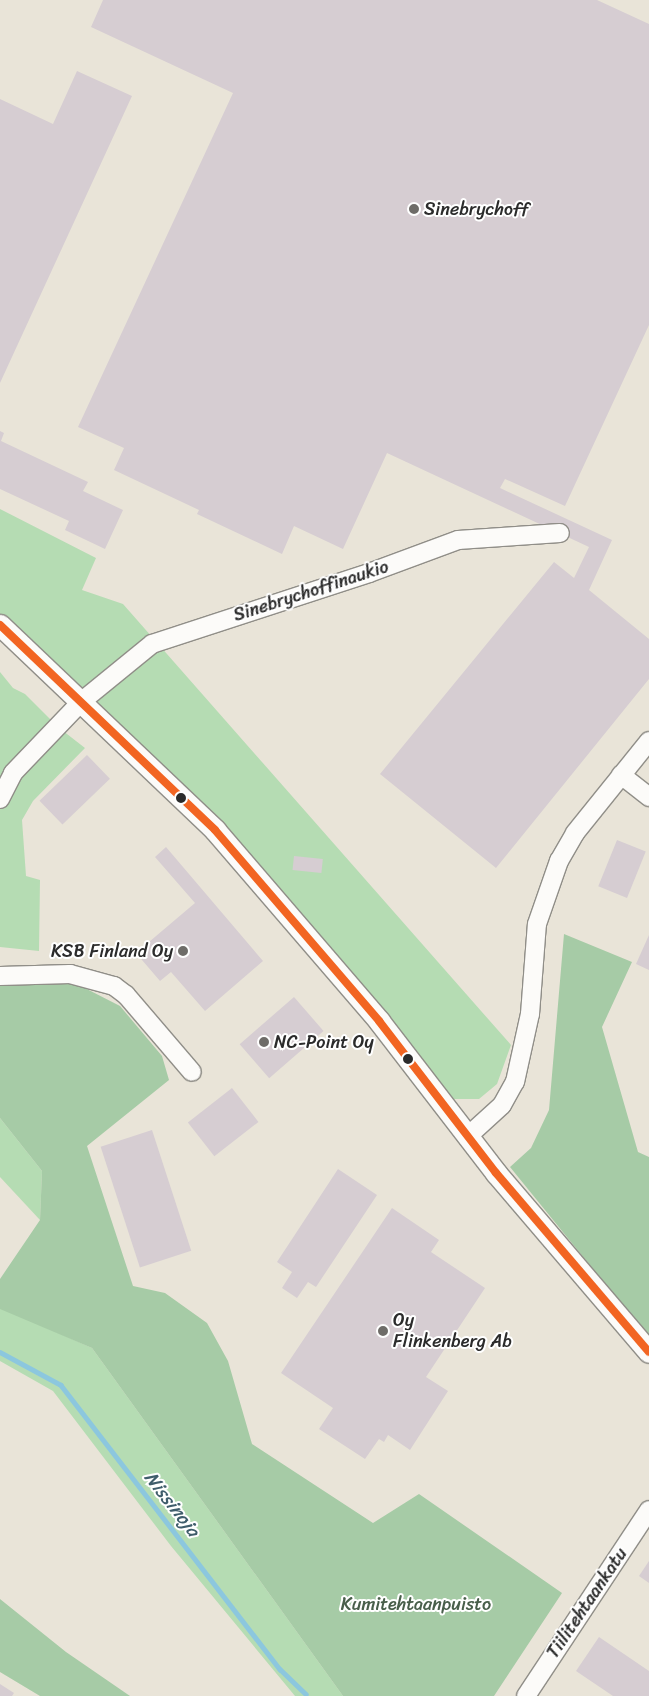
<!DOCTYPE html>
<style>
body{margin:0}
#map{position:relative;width:649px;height:1696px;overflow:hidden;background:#e9e4d8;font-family:Sriracha,sans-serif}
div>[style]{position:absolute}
.green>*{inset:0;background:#b5dcb3}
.forest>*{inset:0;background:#a6cba6}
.stream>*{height:4.5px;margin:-2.25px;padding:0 2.25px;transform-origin:2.25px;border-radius:2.25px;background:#8cc7de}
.building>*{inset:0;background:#d6cdd2;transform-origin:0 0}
.roads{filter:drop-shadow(1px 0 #908e88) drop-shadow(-1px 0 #908e88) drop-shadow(0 1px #908e88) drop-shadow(0 -1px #908e88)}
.minor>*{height:18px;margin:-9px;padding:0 9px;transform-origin:9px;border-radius:9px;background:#fcfbf9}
.tertiary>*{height:21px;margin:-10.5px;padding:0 10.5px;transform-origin:10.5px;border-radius:10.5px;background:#fcfbf9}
.bus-1>*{height:8px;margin:-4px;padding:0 4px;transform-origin:4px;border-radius:4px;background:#f26522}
.dots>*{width:14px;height:14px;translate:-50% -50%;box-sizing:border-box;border:2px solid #fff;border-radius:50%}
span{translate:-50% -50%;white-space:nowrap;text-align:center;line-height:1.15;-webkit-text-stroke:4px #fff;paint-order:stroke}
.poi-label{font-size:18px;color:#2b2b2b}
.left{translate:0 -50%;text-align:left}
.right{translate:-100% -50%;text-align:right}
.street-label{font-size:18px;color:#2b2b2b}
.park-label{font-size:18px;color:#485e4a}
.water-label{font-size:19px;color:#3f5d6b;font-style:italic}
</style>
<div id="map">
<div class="green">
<div style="clip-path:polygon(0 509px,96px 558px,82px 590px,123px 604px,511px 1045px,497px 1084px,479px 1099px,452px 1099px,383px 1013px,0 628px)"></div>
<div style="clip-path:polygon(0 672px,13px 688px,25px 694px,58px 727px,85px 748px,33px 801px,22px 820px,26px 876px,40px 880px,39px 951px,0 947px)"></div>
<div style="clip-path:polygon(0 1118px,42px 1171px,40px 1220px,0 1177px)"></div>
<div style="clip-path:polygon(0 1307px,92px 1348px,343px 1696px,295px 1696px,171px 1546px,53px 1391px,0 1361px)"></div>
</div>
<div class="forest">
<div style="clip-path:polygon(564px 934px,632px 962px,602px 1027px,638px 1152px,649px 1157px,649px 1338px,510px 1167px,531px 1148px,549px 1110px)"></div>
<div style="clip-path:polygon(0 983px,75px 983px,120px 1006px,162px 1056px,169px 1080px,87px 1146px,133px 1286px,165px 1293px,207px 1323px,228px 1361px,252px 1444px,373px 1523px,419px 1494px,562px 1593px,494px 1696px,343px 1696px,92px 1348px,0 1309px,0 1279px,40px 1220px,42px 1171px,0 1118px)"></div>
<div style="clip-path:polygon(0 1599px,66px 1652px,130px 1696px,40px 1696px,0 1672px)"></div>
</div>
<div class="stream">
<div style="left:0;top:1352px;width:69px;rotate:28.4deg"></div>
<div style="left:61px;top:1385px;width:359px;rotate:52.4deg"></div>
<div style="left:280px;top:1669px;width:36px;rotate:44deg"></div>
</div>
<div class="building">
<div style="clip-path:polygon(103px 0,597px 0,649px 24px,649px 325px,565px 506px,505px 479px,500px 488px,612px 540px,589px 590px,649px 639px,649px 679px,496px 868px,380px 774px,554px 562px,574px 578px,589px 547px,387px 453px,343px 549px,294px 526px,282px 554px,197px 514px,199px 510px,114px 470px,124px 448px,78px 427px,233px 93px,91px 27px)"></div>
<div style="clip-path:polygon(77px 71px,132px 96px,0 383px,0 99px,53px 124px)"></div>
<div style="clip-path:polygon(0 431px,4px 433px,1px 441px,88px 482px,83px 491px,123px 510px,105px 549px,65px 530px,69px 521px,0 489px)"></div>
<div style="left:87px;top:755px;width:33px;height:66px;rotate:46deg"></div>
<div style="left:617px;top:840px;width:31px;height:50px;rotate:22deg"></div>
<div style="clip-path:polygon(166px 847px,263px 961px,205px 1011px,171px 972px,160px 981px,136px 953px,195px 903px,155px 857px)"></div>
<div style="left:294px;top:856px;width:29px;height:14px;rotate:6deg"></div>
<div style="clip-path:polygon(649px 935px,649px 970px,636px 964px)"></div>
<div style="left:294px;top:997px;width:45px;height:72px;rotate:49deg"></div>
<div style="left:232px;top:1088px;width:43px;height:56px;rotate:52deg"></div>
<div style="left:152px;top:1130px;width:127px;height:54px;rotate:72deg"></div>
<div style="clip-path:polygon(338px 1169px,377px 1195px,316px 1287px,308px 1282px,297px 1298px,282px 1288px,292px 1272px,277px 1262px)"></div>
<div style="clip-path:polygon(392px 1208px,439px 1240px,431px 1252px,485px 1288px,426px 1377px,448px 1391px,410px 1450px,388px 1435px,384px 1442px,379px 1439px,365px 1459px,319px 1429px,333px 1408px,281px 1373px)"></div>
<div style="clip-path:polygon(649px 1561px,649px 1583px,639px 1576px)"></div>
<div style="clip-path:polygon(599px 1637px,649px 1671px,649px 1696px,613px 1696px,576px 1671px)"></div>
<div style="clip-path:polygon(0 1684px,14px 1693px,12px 1696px,0 1696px)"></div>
</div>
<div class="roads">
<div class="minor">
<div style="left:621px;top:775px;width:36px;rotate:38deg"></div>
<div style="left:0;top:799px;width:29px;rotate:-63deg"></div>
<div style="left:13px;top:773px;width:100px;rotate:-46.2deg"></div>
<div style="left:82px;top:701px;width:90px;rotate:-39.2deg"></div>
<div style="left:152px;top:644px;width:228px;rotate:-18.1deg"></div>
<div style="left:369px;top:573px;width:95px;rotate:-20.3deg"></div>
<div style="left:458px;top:540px;width:102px;rotate:-3.9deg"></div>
<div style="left:0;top:976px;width:70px;rotate:-1.6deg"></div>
<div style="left:70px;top:974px;width:46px;rotate:15.3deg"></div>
<div style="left:114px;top:986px;width:15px;rotate:37deg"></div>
<div style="left:126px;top:995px;width:101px;rotate:49.4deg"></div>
<div style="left:467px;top:1137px;width:47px;rotate:-42.4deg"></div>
<div style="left:502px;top:1105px;width:26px;rotate:-61deg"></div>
<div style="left:515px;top:1082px;width:70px;rotate:-77.6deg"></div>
<div style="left:530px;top:1014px;width:90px;rotate:-85.6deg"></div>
<div style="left:537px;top:924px;width:67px;rotate:-70.8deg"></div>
<div style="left:559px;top:861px;width:32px;rotate:-60deg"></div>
<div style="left:575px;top:833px;width:118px;rotate:-51.2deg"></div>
<div style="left:526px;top:1696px;width:223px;rotate:-56.5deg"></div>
</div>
<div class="tertiary">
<div style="left:0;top:625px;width:297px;rotate:43.6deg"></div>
<div style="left:215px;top:830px;width:252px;rotate:49.3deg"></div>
<div style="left:379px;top:1021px;width:192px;rotate:52.4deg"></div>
<div style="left:496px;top:1173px;width:235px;rotate:49.5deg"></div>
</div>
</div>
<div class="bus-1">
<div style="left:0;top:625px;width:297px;rotate:43.6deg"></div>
<div style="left:215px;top:830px;width:252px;rotate:49.3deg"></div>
<div style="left:379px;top:1021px;width:192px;rotate:52.4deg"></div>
<div style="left:496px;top:1173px;width:235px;rotate:49.5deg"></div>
</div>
<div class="dots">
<div style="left:414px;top:209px;background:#6e6c68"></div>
<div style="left:181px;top:798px;background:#2b2b2b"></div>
<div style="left:183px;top:951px;background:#6e6c68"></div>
<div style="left:264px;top:1042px;background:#6e6c68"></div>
<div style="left:408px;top:1059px;background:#2b2b2b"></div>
<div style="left:383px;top:1331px;background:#6e6c68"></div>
</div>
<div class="poi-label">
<span class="left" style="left:424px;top:209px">Sinebrychoff</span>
<span class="right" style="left:173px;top:951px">KSB Finland Oy</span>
<span class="left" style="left:274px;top:1042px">NC-Point Oy</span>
<span class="left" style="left:393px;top:1331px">Oy<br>Flinkenberg Ab</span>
</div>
<div class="street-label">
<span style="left:311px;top:591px;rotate:-18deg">Sinebrychoffinaukio</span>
<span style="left:587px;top:1603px;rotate:-56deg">Tiilitehtaankatu</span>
</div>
<div class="park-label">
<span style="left:416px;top:1604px">Kumitehtaanpuisto</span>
</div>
<div class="water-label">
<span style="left:172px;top:1504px;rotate:52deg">Nissinoja</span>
</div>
</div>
